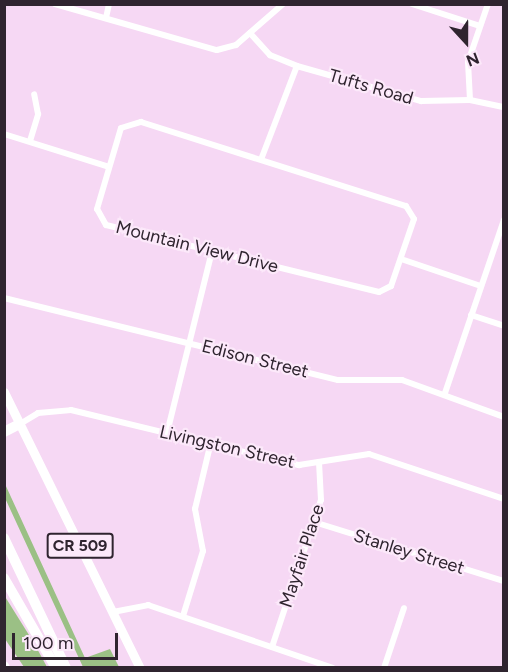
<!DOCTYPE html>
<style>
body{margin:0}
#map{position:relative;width:508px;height:672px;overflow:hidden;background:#f6d8f4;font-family:Figtree,sans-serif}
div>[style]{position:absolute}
.forest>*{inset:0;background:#9bc085}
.minor>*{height:6px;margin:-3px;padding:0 3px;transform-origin:3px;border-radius:3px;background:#fff}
.primary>*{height:9px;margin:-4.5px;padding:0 4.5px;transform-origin:4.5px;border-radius:4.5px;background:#fff}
.motorway>*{height:10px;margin:-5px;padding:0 5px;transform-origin:5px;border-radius:5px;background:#fff}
span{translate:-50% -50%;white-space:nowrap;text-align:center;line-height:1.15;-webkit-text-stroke:4.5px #fce9fa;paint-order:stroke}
.shield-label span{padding:2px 4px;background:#fce9fa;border:2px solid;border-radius:4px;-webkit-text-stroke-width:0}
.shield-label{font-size:16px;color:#2f242f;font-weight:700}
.street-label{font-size:18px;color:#2f242f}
.frame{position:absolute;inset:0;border:6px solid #2f242f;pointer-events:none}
.north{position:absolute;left:436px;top:12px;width:60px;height:60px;-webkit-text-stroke:4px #fce9fa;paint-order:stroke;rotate:159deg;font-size:16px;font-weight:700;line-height:24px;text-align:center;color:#2f242f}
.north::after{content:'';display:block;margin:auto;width:21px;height:27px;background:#2f242f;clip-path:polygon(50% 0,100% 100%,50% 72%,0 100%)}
.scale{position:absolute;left:12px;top:633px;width:106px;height:27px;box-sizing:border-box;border:3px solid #2f242f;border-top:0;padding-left:8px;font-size:18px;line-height:21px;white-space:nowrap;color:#2f242f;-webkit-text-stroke:4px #fce9fa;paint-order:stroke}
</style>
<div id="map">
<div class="forest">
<div style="clip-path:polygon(5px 484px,85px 658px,110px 649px,119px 667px,83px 667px,5px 498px)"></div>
<div style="clip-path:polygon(4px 595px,34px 643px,47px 667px,24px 667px,5px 639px)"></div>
</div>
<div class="minor">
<div style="left:55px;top:4px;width:168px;rotate:15.9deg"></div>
<div style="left:217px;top:50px;width:20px;rotate:-15deg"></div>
<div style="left:236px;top:45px;width:62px;rotate:-41.1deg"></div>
<div style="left:412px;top:4px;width:71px;rotate:17.9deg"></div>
<div style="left:106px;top:18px;width:14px;rotate:-78deg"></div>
<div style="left:250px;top:33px;width:30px;rotate:48deg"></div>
<div style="left:270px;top:55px;width:29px;rotate:22deg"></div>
<div style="left:297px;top:66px;width:129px;rotate:15.8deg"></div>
<div style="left:421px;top:101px;width:49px;rotate:-1.2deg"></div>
<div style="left:470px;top:100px;width:35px;rotate:12deg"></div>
<div style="left:470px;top:100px;width:38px;rotate:-93deg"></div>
<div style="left:468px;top:62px;width:61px;rotate:-71deg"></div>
<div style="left:141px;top:122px;width:278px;rotate:17.6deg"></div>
<div style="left:406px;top:206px;width:15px;rotate:58deg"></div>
<div style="left:414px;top:219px;width:71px;rotate:108.9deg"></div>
<div style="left:391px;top:286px;width:13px;rotate:153deg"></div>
<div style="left:379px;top:292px;width:281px;rotate:-166.2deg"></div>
<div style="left:106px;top:225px;width:18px;rotate:-119deg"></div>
<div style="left:97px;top:209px;width:84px;rotate:-73.5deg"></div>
<div style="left:121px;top:128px;width:21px;rotate:-17deg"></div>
<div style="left:4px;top:134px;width:110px;rotate:17.4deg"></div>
<div style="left:30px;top:141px;width:28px;rotate:-73deg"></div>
<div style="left:38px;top:114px;width:20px;rotate:-101deg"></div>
<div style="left:262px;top:157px;width:97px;rotate:-69deg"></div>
<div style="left:404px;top:260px;width:81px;rotate:18.7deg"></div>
<div style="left:4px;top:298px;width:344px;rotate:13.8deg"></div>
<div style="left:338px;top:380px;width:64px"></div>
<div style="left:402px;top:380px;width:109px;rotate:19.9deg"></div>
<div style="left:471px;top:315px;width:35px;rotate:18deg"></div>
<div style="left:445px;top:393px;width:183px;rotate:-71.2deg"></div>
<div style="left:20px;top:424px;width:21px;rotate:-31deg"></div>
<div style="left:38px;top:413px;width:33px;rotate:-5deg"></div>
<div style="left:71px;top:410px;width:235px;rotate:13.6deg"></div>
<div style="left:299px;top:465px;width:71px;rotate:-8.9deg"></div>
<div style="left:369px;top:454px;width:142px;rotate:18.4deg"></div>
<div style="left:167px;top:433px;width:187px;rotate:-76.1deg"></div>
<div style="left:314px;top:522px;width:199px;rotate:17.3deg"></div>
<div style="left:113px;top:612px;width:36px;rotate:-11deg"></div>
<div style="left:148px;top:605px;width:195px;rotate:18.8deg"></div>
<div style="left:183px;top:616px;width:68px;rotate:-72.9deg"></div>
<div style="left:203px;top:551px;width:43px;rotate:-100.8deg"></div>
<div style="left:195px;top:509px;width:65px;rotate:-76.6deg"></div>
<div style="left:272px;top:647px;width:155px;rotate:-71.6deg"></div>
<div style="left:321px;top:500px;width:38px;rotate:-93deg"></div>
<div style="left:384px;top:668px;width:63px;rotate:-71.6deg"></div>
</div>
<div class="primary">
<div style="left:4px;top:392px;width:308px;rotate:63.8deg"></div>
</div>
<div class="motorway">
<div style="left:4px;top:432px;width:18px;rotate:-27deg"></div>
<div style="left:4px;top:538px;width:144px;rotate:64.5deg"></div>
<div style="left:4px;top:578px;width:104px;rotate:60deg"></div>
<div style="left:4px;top:666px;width:2px;rotate:63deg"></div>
</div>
<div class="shield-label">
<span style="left:80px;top:546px">CR 509</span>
</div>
<div class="street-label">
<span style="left:371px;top:87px;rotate:16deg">Tufts Road</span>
<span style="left:197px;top:247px;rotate:14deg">Mountain View Drive</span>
<span style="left:255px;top:359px;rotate:14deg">Edison Street</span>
<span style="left:227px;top:447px;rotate:13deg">Livingston Street</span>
<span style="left:409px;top:552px;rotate:17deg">Stanley Street</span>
<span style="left:302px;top:556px;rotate:-72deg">Mayfair Place</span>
</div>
<div class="frame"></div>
<div class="north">N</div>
<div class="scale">100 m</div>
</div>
